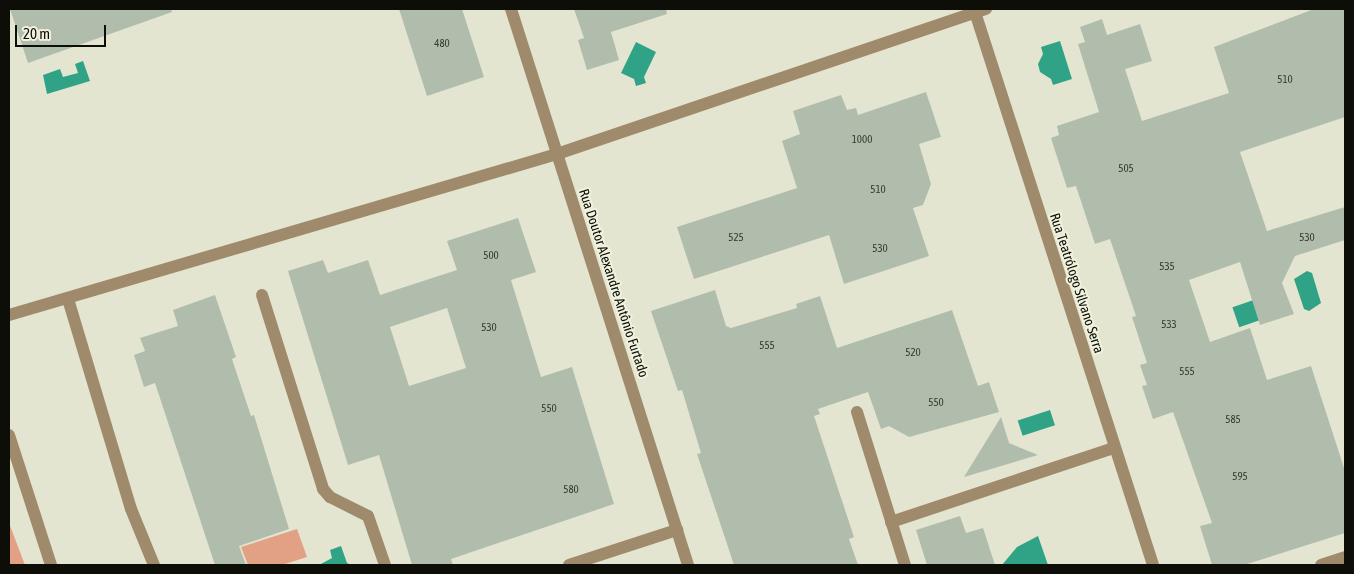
<!DOCTYPE html>
<meta charset="utf-8">
<style>
body{margin:0}
#map{position:relative;width:1354px;height:574px;overflow:hidden;background:#e4e5d1;font-family:"Asap Condensed",sans-serif}
div>[style]{position:absolute}
.green>*{inset:0;background:#e2a184}
.water>*{inset:0;background:#30a386;transform-origin:0 0}
.building>*{inset:0;background:#b0bdad}
.minor>*{height:12px;margin:-6px;padding:0 6px;transform-origin:6px;border-radius:6px;background:#9f8a6b}
span{translate:-50% -50%;white-space:nowrap;text-align:center;line-height:1.15;-webkit-text-stroke:4px #f1f2de;paint-order:stroke}
.number-label{font-size:11px;color:#363a30}
.number-label span{-webkit-text-stroke-width:0}
.street-label{font-size:14px;color:#0d0e07}
.frame{position:absolute;inset:0;border:10px solid #0d0e07;pointer-events:none}
.scale{position:absolute;left:15px;top:25px;width:91px;height:22px;box-sizing:border-box;border:2px solid #0d0e07;border-top:0;padding-left:6px;font-size:15px;line-height:18px;white-space:nowrap;color:#0d0e07;-webkit-text-stroke:4px #f1f2de;paint-order:stroke}
</style>
<div id="map">
<div class="green">
<div style="clip-path:polygon(9px 523px,25px 565px,9px 565px)"></div>
<div style="clip-path:polygon(297px 529px,307px 557px,282px 565px,248px 565px,241px 547px)"></div>
</div>
<div class="water">
<div style="clip-path:polygon(1060px 41px,1072px 79px,1053px 85px,1051px 79px,1040px 72px,1038px 64px,1043px 54px,1041px 47px)"></div>
<div style="clip-path:polygon(636px 42px,656px 52px,644px 77px,646px 83px,636px 86px,634px 79px,621px 73px)"></div>
<div style="clip-path:polygon(83px 61px,90px 81px,47px 94px,43px 75px,60px 69px,63px 77px,78px 73px,75px 64px)"></div>
<div style="clip-path:polygon(1307px 271px,1312px 273px,1321px 303px,1309px 311px,1304px 309px,1294px 279px)"></div>
<div style="left:1274px;top:293px;width:21px;height:44px;rotate:71deg"></div>
<div style="left:1050px;top:410px;width:16px;height:34px;rotate:72deg"></div>
<div style="clip-path:polygon(1038px 536px,1048px 565px,1002px 565px,1017px 547px)"></div>
<div style="clip-path:polygon(341px 546px,347px 563px,351px 565px,319px 565px,332px 558px,330px 550px)"></div>
</div>
<div class="building">
<div style="clip-path:polygon(10px 9px,171px 9px,172px 12px,28px 63px)"></div>
<div style="clip-path:polygon(399px 9px,462px 9px,484px 77px,427px 96px)"></div>
<div style="clip-path:polygon(574px 9px,666px 9px,667px 14px,611px 32px,619px 60px,587px 70px,578px 40px,584px 38px)"></div>
<div style="clip-path:polygon(1314px 9px,1345px 9px,1345px 117px,1240px 152px,1267px 231px,1345px 207px,1345px 240px,1295px 256px,1282px 283px,1294px 314px,1260px 325px,1240px 262px,1189px 280px,1210px 342px,1250px 328px,1267px 380px,1311px 366px,1345px 471px,1345px 533px,1244px 565px,1212px 565px,1200px 526px,1212px 523px,1173px 412px,1153px 419px,1142px 386px,1147px 385px,1140px 365px,1147px 363px,1132px 317px,1136px 316px,1110px 239px,1095px 244px,1076px 186px,1067px 188px,1051px 138px,1059px 135px,1057px 126px,1099px 112px,1078px 44px,1085px 42px,1080px 27px,1102px 19px,1107px 35px,1140px 24px,1152px 61px,1125px 69px,1142px 121px,1229px 93px,1214px 47px)"></div>
<div style="clip-path:polygon(926px 92px,941px 137px,919px 144px,931px 184px,923px 205px,913px 208px,929px 256px,844px 284px,829px 235px,694px 279px,677px 227px,797px 188px,782px 141px,800px 134px,793px 111px,841px 95px,847px 110px,856px 108px,858px 115px)"></div>
<div style="clip-path:polygon(evenodd,518px 218px,536px 272px,511px 280px,541px 377px,572px 367px,614px 504px,451px 559px,453px 565px,412px 565px,379px 455px,348px 465px,288px 271px,323px 260px,328px 273px,368px 260px,380px 295px,457px 270px,447px 241px,518px 218px,447px 308px,466px 368px,409px 386px,390px 327px,447px 308px)"></div>
<div style="clip-path:polygon(715px 290px,726px 326px,731px 328px,797px 308px,796px 304px,820px 296px,837px 348px,952px 310px,978px 386px,989px 382px,999px 412px,909px 437px,889px 426px,881px 429px,868px 392px,818px 409px,820px 414px,814px 416px,854px 537px,849px 539px,858px 565px,734px 565px,697px 454px,701px 453px,682px 390px,678px 391px,651px 311px)"></div>
<div style="clip-path:polygon(215px 295px,236px 357px,232px 359px,251px 416px,254px 415px,289px 529px,239px 546px,246px 565px,215px 565px,155px 383px,144px 387px,134px 355px,145px 351px,140px 338px,178px 326px,173px 310px)"></div>
<div style="clip-path:polygon(1001px 417px,1009px 443px,1038px 455px,964px 477px)"></div>
<div style="clip-path:polygon(960px 516px,966px 533px,983px 528px,995px 565px,927px 565px,916px 530px)"></div>
</div>
<div class="minor">
<div style="left:511px;top:9px;width:583px;rotate:72.34deg"></div>
<div style="left:974px;top:9px;width:584px;rotate:72.15deg"></div>
<div style="left:262px;top:295px;width:203px;rotate:72.5deg"></div>
<div style="left:323px;top:489px;width:11px;rotate:49deg"></div>
<div style="left:330px;top:497px;width:42px;rotate:26.6deg"></div>
<div style="left:368px;top:516px;width:52px;rotate:70.9deg"></div>
<div style="left:68px;top:299px;width:219px;rotate:73.3deg"></div>
<div style="left:131px;top:509px;width:61px;rotate:67.7deg"></div>
<div style="left:9px;top:315px;width:571px;rotate:-16.37deg"></div>
<div style="left:557px;top:154px;width:453px;rotate:-18.7deg"></div>
<div style="left:857px;top:412px;width:160px;rotate:72.6deg"></div>
<div style="left:9px;top:435px;width:137px;rotate:72.1deg"></div>
<div style="left:891px;top:522px;width:235px;rotate:-18.4deg"></div>
<div style="left:569px;top:565px;width:114px;rotate:-18deg"></div>
<div style="left:1321px;top:565px;width:25px;rotate:-18deg"></div>
</div>
<div class="number-label">
<span style="left:442px;top:43px">480</span>
<span style="left:1285px;top:79px">510</span>
<span style="left:862px;top:139px">1000</span>
<span style="left:1126px;top:168px">505</span>
<span style="left:878px;top:189px">510</span>
<span style="left:736px;top:237px">525</span>
<span style="left:1307px;top:237px">530</span>
<span style="left:880px;top:248px">530</span>
<span style="left:491px;top:255px">500</span>
<span style="left:1167px;top:266px">535</span>
<span style="left:1169px;top:324px">533</span>
<span style="left:489px;top:327px">530</span>
<span style="left:767px;top:345px">555</span>
<span style="left:913px;top:352px">520</span>
<span style="left:1187px;top:371px">555</span>
<span style="left:936px;top:402px">550</span>
<span style="left:549px;top:408px">550</span>
<span style="left:1233px;top:419px">585</span>
<span style="left:1240px;top:476px">595</span>
<span style="left:571px;top:489px">580</span>
</div>
<div class="street-label">
<span style="left:614px;top:283px;rotate:72deg">Rua Doutor Alexandre Antônio Furtado</span>
<span style="left:1077px;top:283px;rotate:72deg">Rua Teatrólogo Silvano Serra</span>
</div>
<div class="frame"></div>
<div class="scale">20 m</div>
</div>
